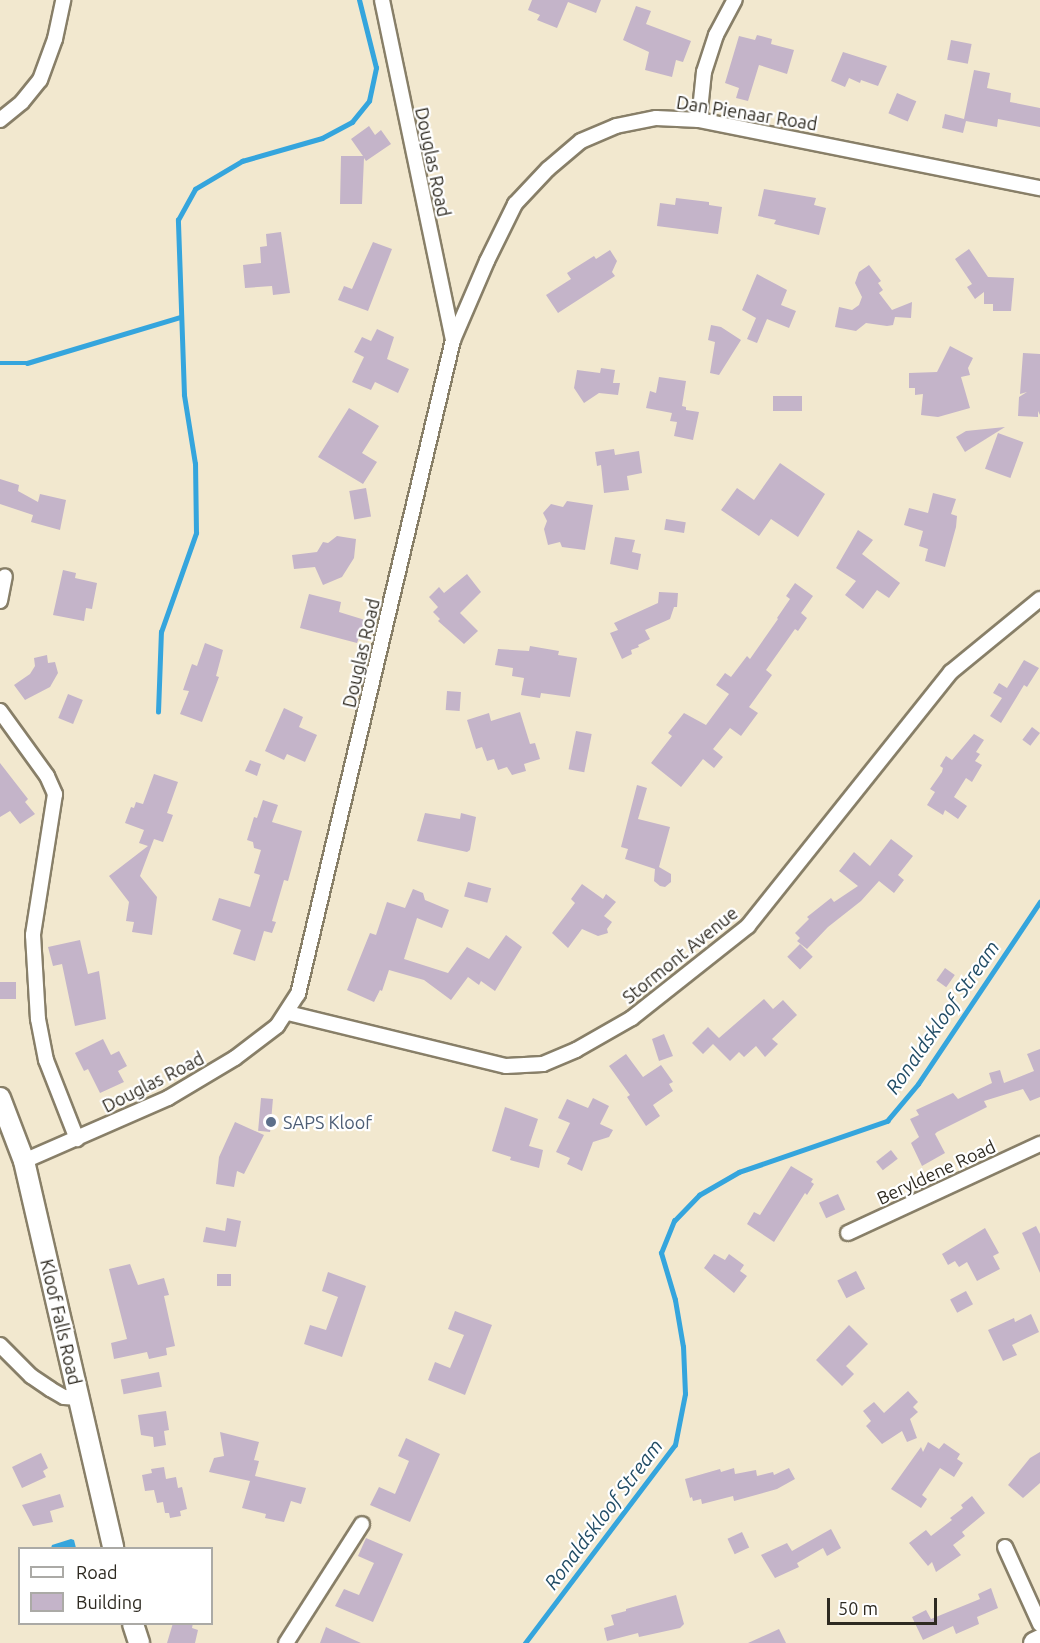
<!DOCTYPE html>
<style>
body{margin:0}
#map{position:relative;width:1040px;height:1643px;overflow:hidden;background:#f2e8cf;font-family:Ubuntu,sans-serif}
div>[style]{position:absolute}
.water>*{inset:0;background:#35a5dd}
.stream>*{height:4.5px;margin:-2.25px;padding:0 2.25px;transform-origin:2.25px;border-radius:2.25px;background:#35a5dd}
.building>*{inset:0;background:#c4b4c9;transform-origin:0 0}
.roads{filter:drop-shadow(2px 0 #887f68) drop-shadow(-2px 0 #887f68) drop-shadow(0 2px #887f68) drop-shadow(0 -2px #887f68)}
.minor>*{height:14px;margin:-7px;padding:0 7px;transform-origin:7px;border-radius:7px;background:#fff}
.secondary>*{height:20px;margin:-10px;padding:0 10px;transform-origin:10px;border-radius:10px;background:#fff}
.dots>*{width:16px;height:16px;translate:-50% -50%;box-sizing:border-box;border:3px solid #fff;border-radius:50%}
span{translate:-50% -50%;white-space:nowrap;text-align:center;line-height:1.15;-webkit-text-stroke:4.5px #fff;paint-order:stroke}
.street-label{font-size:18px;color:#2e2a21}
.service-label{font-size:18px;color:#4e5e75}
.left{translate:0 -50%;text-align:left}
.water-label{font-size:20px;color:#214c65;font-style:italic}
.legend{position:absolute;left:18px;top:1547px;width:195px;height:78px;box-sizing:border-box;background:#fff;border:2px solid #abaaa6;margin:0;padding:8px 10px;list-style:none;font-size:18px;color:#2e2a21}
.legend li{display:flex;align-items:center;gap:12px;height:30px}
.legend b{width:30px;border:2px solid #abaaa6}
.scale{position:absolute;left:827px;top:1598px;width:110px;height:27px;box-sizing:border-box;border:3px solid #2e2a21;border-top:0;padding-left:8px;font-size:18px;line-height:21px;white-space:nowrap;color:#2e2a21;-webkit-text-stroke:4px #fff;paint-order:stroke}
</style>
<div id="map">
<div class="water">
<div style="clip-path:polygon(71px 1539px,74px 1540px,76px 1548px,51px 1548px,52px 1545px)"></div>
</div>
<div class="stream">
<div style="left:0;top:363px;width:27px"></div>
<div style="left:27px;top:363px;width:160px;rotate:-16.7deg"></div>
<div style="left:158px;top:712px;width:80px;rotate:-87.9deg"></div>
<div style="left:161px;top:632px;width:105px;rotate:-70.5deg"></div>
<div style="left:196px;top:533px;width:69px;rotate:-90.8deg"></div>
<div style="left:195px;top:464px;width:70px;rotate:-99.1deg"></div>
<div style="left:184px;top:395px;width:175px;rotate:-92deg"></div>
<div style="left:178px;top:220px;width:35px;rotate:-61deg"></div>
<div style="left:195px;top:189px;width:55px;rotate:-30.8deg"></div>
<div style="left:242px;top:161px;width:83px;rotate:-16deg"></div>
<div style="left:322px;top:138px;width:34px;rotate:-28deg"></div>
<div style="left:352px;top:122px;width:27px;rotate:-51deg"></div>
<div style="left:369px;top:101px;width:34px;rotate:-78deg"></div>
<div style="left:376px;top:68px;width:70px;rotate:-104deg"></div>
<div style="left:525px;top:1643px;width:248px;rotate:-52.9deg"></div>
<div style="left:675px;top:1445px;width:52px;rotate:-78.9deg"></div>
<div style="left:685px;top:1394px;width:47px;rotate:-92.4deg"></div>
<div style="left:683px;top:1347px;width:48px;rotate:-99.7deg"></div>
<div style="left:675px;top:1300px;width:49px;rotate:-106.6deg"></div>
<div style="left:661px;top:1253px;width:35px;rotate:-68deg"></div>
<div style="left:674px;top:1221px;width:36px;rotate:-46deg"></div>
<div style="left:699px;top:1195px;width:46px;rotate:-29.9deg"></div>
<div style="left:739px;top:1172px;width:157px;rotate:-19deg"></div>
<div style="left:887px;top:1121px;width:48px;rotate:-50deg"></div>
<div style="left:918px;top:1084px;width:219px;rotate:-56.2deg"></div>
</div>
<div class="building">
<div style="clip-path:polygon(532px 0,601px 0,596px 13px,568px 2px,557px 28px,537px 20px,540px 15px,528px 10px)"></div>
<div style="clip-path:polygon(636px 6px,651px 11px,646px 24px,691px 41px,683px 62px,676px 60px,672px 77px,645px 70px,649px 52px,623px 40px)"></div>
<div style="clip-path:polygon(757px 35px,772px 39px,771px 44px,794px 50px,787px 74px,759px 65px,748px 101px,736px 98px,739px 88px,725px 83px,739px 36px,755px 40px)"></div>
<div style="left:951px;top:40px;width:21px;height:20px;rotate:11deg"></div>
<div style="clip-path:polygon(843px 52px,887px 66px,878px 86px,861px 80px,860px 83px,849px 78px,845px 87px,831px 81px)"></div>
<div style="clip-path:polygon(974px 70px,990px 73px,987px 88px,1011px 93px,1010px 102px,1040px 108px,1040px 127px,998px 119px,997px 127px,966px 121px,963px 133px,942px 128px,945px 114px,964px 119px)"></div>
<div style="left:897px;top:93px;width:21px;height:22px;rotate:23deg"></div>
<div style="clip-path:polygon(369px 126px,375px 135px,381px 130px,391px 144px,366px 161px,364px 158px,362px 204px,340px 204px,341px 156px,363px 156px,351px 139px)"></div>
<div style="clip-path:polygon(764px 189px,816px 198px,814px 205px,826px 208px,819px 235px,774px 224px,776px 220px,758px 216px)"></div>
<div style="clip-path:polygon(676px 198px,709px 202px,709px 205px,722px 207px,718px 234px,657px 226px,660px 203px,675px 205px)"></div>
<div style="clip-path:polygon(281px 232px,290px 293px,273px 295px,272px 286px,245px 288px,243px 265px,261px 263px,260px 247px,267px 246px,266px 234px)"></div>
<div style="clip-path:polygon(373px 242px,392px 249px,368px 311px,338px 300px,344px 286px,352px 289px)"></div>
<div style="clip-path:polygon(969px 249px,988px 277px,1014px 278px,1011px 311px,993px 311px,993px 304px,984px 304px,984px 292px,975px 299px,967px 287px,972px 284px,955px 259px)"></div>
<div style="clip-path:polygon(610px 250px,617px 261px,612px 272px,615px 276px,558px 313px,546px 295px,571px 279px,567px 273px,594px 256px,596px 259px)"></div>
<div style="clip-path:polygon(869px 265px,881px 281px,878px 283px,883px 290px,879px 293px,892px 310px,912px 302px,911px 318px,895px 317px,893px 325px,887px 326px,866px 323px,856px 331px,835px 327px,839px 307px,852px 310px,859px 305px,862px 297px,855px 283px,859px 272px)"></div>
<div style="clip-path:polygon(757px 274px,787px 290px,781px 305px,796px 311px,789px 328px,767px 319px,757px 343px,747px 339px,756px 318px,742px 310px)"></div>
<div style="clip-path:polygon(711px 325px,721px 327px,741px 340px,719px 375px,710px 373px,715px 342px,708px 340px)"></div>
<div style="clip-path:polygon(377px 329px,394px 337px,387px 359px,409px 369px,398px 393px,375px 382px,371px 390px,352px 382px,364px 357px,354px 352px,362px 337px,371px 341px)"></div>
<div style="clip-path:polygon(950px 346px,973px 358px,968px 368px,970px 375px,961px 377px,970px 408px,938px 417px,921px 415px,923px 394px,915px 395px,915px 388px,909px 388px,909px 373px,937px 372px)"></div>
<div style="clip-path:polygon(1023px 353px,1040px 354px,1040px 415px,1038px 411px,1038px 417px,1018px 416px,1019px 397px,1027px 392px,1020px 394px)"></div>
<div style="clip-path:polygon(601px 368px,615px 370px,613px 383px,620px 383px,618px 395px,599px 393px,584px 403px,574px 388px,577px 370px,600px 373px)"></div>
<div style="clip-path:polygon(659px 377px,686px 381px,682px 406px,686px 407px,686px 410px,699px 412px,693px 440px,674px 436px,677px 422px,670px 421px,672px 413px,646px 408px,650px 391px,656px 393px)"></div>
<div style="left:773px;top:396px;width:29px;height:15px"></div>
<div style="clip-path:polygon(349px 408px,379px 426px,362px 453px,377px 462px,363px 484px,318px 457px)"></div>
<div style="clip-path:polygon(1005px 427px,965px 452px,956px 437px,966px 431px)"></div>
<div style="left:998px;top:433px;width:27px;height:38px;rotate:20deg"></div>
<div style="clip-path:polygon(614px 449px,615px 455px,639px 451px,642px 473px,627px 476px,629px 490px,604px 493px,601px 465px,597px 466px,595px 452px)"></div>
<div style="clip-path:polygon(780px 463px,825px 494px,798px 537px,771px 519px,759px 536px,721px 510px,737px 488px,754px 500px)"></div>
<div style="clip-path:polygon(0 479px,19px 485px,18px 491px,38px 502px,40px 494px,66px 500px,60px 530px,31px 522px,33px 515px,0 504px)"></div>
<div style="left:366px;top:488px;width:29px;height:17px;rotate:80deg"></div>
<div style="clip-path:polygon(933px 493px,956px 499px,951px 514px,957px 516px,956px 527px,945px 567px,925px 561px,928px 549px,919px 546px,923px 531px,904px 525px,909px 508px,928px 513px)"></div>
<div style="clip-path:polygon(567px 501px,593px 505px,585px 550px,562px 547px,560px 542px,548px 545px,544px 529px,547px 521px,543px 513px,551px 504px,563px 507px)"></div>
<div style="left:666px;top:519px;width:20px;height:11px;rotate:9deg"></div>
<div style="clip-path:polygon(858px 530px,873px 540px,862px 554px,900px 583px,889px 598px,877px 590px,863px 609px,845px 595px,856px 581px,836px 568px)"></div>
<div style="clip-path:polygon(337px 536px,356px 539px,354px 558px,342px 577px,323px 585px,315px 567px,294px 569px,292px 555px,317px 552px,323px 542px,328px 543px)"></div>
<div style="clip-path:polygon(615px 537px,635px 540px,632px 552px,641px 554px,638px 570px,610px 564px)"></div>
<div style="clip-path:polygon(63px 570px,76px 573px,75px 578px,97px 583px,92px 609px,86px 608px,84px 621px,53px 615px)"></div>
<div style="clip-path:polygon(467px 574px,481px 592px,460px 613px,478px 631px,464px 644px,438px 621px,440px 619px,433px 612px,438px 607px,429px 597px,439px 587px,444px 593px)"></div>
<div style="clip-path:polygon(795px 583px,813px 596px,801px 613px,807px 618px,798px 631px,795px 629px,766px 670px,772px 675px,749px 707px,758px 713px,741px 736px,730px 728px,713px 749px,723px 757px,714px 768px,703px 759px,681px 787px,651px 763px,672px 736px,668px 733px,684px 713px,706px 725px,729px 694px,716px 685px,725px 673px,731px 677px,747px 656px,750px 659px,778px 619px,777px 618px,790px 599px,786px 596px)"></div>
<div style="clip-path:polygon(659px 592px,678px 593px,677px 607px,674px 607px,670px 619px,645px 630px,650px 639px,638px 645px,639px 647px,631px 650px,632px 654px,622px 659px,610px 633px,618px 630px,614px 623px,658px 603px)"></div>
<div style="clip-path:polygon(309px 594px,341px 602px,339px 612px,365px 620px,357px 643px,300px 628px)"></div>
<div style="clip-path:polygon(205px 643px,223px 650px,216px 676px,219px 677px,202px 722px,180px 714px,189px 691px,183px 690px,192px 664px,197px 666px)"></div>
<div style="clip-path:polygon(530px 646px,559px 651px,558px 655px,577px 658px,570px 697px,541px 693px,540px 698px,521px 695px,524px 678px,512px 676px,513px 668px,495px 665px,498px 649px,529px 651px)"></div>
<div style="clip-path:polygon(47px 655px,48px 663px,55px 662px,58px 673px,50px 687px,25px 700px,14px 685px,30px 674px,35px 666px,34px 658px)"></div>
<div style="clip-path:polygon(1024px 660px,1039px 668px,1027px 687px,1024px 685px,1001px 723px,990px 716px,1002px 698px,993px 693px,999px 683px,1007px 688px)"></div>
<div style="left:447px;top:691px;width:14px;height:19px;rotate:4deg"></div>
<div style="left:68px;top:694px;width:16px;height:26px;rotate:22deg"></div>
<div style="clip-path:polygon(284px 708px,303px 717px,299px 727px,317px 735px,305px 762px,287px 754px,284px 760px,265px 751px)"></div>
<div style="clip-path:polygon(520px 712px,530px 744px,535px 743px,540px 759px,524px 764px,526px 771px,512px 775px,507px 767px,498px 770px,494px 759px,487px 761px,482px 747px,476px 749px,467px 720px,489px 713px,491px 721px)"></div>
<div style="left:1032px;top:727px;width:10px;height:16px;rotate:37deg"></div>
<div style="left:576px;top:731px;width:16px;height:39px;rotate:11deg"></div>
<div style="clip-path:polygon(974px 734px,984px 740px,976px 752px,980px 754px,975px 761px,982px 765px,972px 782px,966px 778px,954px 797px,967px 806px,958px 819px,945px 810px,943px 815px,927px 805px,935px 792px,930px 789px,942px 772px,943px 768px,940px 766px,946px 756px,952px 760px)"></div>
<div style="clip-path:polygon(250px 760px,261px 764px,257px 776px,245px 771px)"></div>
<div style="clip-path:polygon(0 763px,28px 799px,25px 802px,35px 814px,20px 824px,10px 811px,0 817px)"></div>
<div style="clip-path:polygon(154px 774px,178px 782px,167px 813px,173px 815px,163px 842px,154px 839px,140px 876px,157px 897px,152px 935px,132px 932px,134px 922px,126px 921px,129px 902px,109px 876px,148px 846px,139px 843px,144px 830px,125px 823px,131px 807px,134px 808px,136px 802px,143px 804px)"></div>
<div style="clip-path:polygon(637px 785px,647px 788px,638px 819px,670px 827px,659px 867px,671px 874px,671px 882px,665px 887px,660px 886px,654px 881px,655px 869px,625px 859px,628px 849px,621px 847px)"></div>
<div style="clip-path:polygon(263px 800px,278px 805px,272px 822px,302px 831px,288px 881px,284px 880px,272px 921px,276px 922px,272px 933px,264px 931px,255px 961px,233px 954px,241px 930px,212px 920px,219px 898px,250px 907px,260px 875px,254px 873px,261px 850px,254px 848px,253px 842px,247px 840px,254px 817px,257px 818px)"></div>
<div style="clip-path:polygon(425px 813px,460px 819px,461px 813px,476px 817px,470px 850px,467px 852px,417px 841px)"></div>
<div style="clip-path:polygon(891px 839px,913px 856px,898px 875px,904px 880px,894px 893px,879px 881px,861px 901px,828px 927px,807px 949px,797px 941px,800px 938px,795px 933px,809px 919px,807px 917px,831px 898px,834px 902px,858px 886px,839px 871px,854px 852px,870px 866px)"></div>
<div style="left:468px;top:882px;width:24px;height:15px;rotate:15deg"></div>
<div style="clip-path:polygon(582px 884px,603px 899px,606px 894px,616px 902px,604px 916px,612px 922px,607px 929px,608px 933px,598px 936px,582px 929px,568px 948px,552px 933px,575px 903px,571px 899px)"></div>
<div style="clip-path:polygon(413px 889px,423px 893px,425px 900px,449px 910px,442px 928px,417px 918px,404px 959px,448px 973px,467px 947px,489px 959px,506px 935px,522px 947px,495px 991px,481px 981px,479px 985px,468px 977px,451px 1000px,424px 980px,389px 970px,382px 991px,380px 990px,374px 1002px,347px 990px,370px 933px,376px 935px,387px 902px,405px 908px)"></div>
<div style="clip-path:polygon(80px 940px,88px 974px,99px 971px,106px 1019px,75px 1026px,62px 964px,53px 966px,48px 947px)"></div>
<div style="left:800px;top:944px;width:18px;height:18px;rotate:45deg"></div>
<div style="left:945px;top:968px;width:12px;height:15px;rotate:35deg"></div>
<div style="left:0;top:982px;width:16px;height:17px"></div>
<div style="clip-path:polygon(764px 999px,773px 1009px,783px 1000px,797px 1015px,772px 1039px,778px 1044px,765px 1057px,756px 1046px,744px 1057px,739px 1052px,730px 1061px,713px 1044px,703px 1054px,692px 1043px,708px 1027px,719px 1038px)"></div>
<div style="clip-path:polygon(664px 1034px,673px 1056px,659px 1061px,652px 1039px)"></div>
<div style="clip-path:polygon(103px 1039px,111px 1055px,119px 1051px,127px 1066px,118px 1071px,124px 1082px,100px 1093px,88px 1069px,84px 1071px,75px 1053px)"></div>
<div style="clip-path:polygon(1040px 1049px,1040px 1097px,1030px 1101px,1023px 1089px,984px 1101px,987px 1107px,937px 1132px,935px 1134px,945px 1153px,922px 1166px,911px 1143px,919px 1137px,910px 1119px,919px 1115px,916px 1110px,953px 1093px,958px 1099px,992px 1083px,989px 1073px,1000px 1070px,1004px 1083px,1034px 1071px,1027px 1054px)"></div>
<div style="clip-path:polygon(626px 1054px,643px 1077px,661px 1065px,673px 1082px,669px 1084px,673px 1091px,653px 1105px,660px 1116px,646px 1126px,627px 1097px,630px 1095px,609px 1066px)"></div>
<div style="left:261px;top:1098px;width:12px;height:33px;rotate:5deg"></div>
<div style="clip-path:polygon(593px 1098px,609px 1106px,600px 1124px,613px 1130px,609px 1137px,593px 1142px,582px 1171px,567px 1164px,570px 1158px,556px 1152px,570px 1123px,558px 1118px,567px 1099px,588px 1108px)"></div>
<div style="clip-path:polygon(505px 1107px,538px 1119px,529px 1146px,543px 1150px,539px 1168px,510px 1160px,511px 1157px,492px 1151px)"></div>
<div style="clip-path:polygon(235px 1122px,264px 1135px,244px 1174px,237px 1171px,234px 1187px,216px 1184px,219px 1157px)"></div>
<div style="left:891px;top:1150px;width:11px;height:19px;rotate:52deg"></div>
<div style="clip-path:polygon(791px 1166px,813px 1179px,811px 1182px,814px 1184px,807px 1195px,805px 1193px,774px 1242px,747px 1224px,754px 1212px,760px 1215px)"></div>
<div style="left:838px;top:1194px;width:17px;height:21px;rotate:65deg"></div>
<div style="clip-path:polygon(227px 1218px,241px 1221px,236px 1247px,203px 1242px,206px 1227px,225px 1231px)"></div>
<div style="clip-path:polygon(1036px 1226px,1040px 1234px,1040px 1273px,1022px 1233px)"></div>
<div style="clip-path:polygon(985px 1228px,999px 1253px,993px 1256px,1000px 1269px,977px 1281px,967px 1262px,959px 1267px,955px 1261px,948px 1265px,942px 1254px)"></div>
<div style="clip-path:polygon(714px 1254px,725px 1260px,729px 1254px,744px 1265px,740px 1271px,747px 1276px,734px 1293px,704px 1268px)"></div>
<div style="clip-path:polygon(130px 1264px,138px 1285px,164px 1278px,169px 1295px,164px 1296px,175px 1346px,166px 1348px,167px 1355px,149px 1359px,147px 1352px,114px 1359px,111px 1343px,127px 1339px,109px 1269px)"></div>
<div style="left:856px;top:1271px;width:20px;height:21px;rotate:63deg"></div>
<div style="clip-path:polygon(328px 1272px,366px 1286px,342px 1357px,304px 1344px,310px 1325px,326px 1330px,338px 1297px,322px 1291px)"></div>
<div style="left:217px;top:1274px;width:14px;height:12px"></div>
<div style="left:966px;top:1291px;width:15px;height:18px;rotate:62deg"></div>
<div style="clip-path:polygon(455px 1311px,492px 1325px,465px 1395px,428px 1380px,435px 1362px,450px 1368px,464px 1335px,448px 1329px)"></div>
<div style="clip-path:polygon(1031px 1314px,1039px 1332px,1012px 1345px,1017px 1355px,1003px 1361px,988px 1330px,1014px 1318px,1015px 1322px)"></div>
<div style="clip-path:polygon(849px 1325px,868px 1344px,846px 1366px,854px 1374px,842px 1386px,816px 1360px)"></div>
<div style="left:159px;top:1372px;width:15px;height:39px;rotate:79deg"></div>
<div style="clip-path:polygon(908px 1391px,918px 1402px,913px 1407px,918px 1412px,910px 1419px,917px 1438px,907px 1442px,902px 1431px,882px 1444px,866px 1426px,871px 1421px,863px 1411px,874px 1402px,884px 1413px)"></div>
<div style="clip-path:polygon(166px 1411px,169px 1430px,164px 1431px,166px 1445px,154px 1447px,153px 1437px,141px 1435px,138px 1415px)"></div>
<div style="clip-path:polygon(220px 1432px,259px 1442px,254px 1460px,259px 1461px,255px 1476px,306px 1488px,301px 1504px,291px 1501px,284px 1522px,265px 1518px,266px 1514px,242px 1508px,250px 1481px,209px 1472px,214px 1458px,224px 1456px)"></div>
<div style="clip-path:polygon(406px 1438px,440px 1454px,410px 1522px,370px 1505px,379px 1487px,395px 1494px,409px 1461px,398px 1456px)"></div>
<div style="clip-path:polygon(928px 1442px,939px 1449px,944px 1443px,960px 1454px,957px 1459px,963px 1463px,954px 1477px,940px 1468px,922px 1495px,927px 1499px,921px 1508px,891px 1489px,921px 1447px,923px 1452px)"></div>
<div style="clip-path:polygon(1040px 1452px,1040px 1483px,1023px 1498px,1008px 1485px,1030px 1458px)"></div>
<div style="clip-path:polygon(41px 1453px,48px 1468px,43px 1471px,46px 1477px,22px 1488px,12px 1467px)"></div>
<div style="clip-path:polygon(164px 1467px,166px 1479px,176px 1477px,178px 1488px,182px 1487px,187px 1509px,180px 1511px,181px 1516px,170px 1518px,169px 1513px,165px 1513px,163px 1502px,157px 1503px,154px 1490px,145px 1491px,142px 1475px,152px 1473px,151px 1469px)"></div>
<div style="clip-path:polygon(734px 1468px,735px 1474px,756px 1470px,757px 1476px,773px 1472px,774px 1475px,789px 1468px,795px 1479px,777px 1489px,734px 1501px,733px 1496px,702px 1504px,701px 1499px,693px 1501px,692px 1497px,690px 1498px,685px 1479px,720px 1469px,721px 1472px)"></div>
<div style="clip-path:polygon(60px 1494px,64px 1507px,50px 1511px,53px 1522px,33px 1526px,22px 1505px)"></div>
<div style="clip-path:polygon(972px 1496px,985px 1513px,962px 1532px,965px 1536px,953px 1545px,961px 1555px,936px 1572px,932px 1562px,928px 1566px,909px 1543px,926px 1530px,931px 1536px,952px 1520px,950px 1518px,963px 1508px,961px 1505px)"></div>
<div style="clip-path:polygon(831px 1529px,841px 1548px,827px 1556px,823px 1548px,797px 1563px,799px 1567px,775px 1578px,761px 1555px,787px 1543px,792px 1551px)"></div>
<div style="left:742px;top:1532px;width:17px;height:16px;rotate:65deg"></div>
<div style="clip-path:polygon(366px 1538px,403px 1554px,373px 1622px,335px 1606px,344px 1589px,359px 1595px,374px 1563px,358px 1556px)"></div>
<div style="clip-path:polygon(991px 1588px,998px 1608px,977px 1617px,979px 1624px,956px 1634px,953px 1626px,923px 1640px,912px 1617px,926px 1610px,931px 1619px,980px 1599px,978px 1594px)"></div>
<div style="clip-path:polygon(676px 1595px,684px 1624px,680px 1628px,639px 1637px,638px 1633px,607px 1641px,604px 1628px,614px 1625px,611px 1615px,626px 1611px,626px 1609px)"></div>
<div style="clip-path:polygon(173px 1623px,193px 1623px,192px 1628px,198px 1630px,195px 1643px,167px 1643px)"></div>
<div style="clip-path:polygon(326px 1627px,332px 1630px,361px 1643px,320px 1643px)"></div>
<div style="clip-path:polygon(779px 1629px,786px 1643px,748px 1643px)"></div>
</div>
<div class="roads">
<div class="minor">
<div style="left:0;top:120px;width:28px;rotate:-39deg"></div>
<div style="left:22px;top:102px;width:28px;rotate:-51deg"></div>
<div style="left:40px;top:80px;width:44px;rotate:-69.9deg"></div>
<div style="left:55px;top:39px;width:40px;rotate:-78deg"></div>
<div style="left:699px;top:120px;width:48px;rotate:-84.1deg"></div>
<div style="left:704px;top:72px;width:39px;rotate:-72deg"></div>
<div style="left:716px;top:35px;width:40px;rotate:-62deg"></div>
<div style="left:453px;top:340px;width:86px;rotate:-66.7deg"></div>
<div style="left:487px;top:261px;width:64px;rotate:-63.8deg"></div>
<div style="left:515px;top:204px;width:48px;rotate:-46.7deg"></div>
<div style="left:548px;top:169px;width:43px;rotate:-40.3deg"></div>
<div style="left:581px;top:141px;width:38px;rotate:-23deg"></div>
<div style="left:616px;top:126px;width:41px;rotate:-11.3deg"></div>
<div style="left:656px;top:118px;width:43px;rotate:2.7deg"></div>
<div style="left:699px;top:120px;width:348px;rotate:11.3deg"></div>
<div style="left:0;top:601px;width:25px;rotate:-79deg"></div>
<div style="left:0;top:711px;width:80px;rotate:54.1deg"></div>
<div style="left:47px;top:776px;width:20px;rotate:66deg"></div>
<div style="left:55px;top:794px;width:143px;rotate:98.9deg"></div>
<div style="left:33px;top:935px;width:84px;rotate:86.6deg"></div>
<div style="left:38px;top:1019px;width:42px;rotate:79deg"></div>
<div style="left:46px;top:1060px;width:85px;rotate:68.6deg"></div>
<div style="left:288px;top:1013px;width:224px;rotate:13.7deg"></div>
<div style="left:506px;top:1066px;width:37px;rotate:-3deg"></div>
<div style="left:543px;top:1064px;width:36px;rotate:-23deg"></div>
<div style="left:576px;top:1050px;width:64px;rotate:-29.7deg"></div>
<div style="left:632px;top:1018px;width:148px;rotate:-38.4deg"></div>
<div style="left:748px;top:926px;width:325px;rotate:-51.4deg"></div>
<div style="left:951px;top:672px;width:115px;rotate:-39.4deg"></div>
<div style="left:24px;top:1161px;width:157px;rotate:-23.6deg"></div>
<div style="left:168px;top:1098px;width:78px;rotate:-30.8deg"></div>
<div style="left:235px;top:1058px;width:53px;rotate:-37.3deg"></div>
<div style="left:277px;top:1026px;width:38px;rotate:-57deg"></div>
<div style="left:298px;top:994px;width:672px;rotate:-76.67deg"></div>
<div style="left:453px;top:340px;width:347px;rotate:-101.8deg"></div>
<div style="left:848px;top:1233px;width:212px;rotate:-24.9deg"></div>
<div style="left:0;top:1345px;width:44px;rotate:45deg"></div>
<div style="left:31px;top:1376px;width:23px;rotate:34deg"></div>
<div style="left:50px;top:1389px;width:16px;rotate:30deg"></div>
<div style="left:64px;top:1397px;width:15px;rotate:4deg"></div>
<div style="left:1005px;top:1547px;width:85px;rotate:65.6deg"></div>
<div style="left:286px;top:1643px;width:141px;rotate:-57.4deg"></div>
</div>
<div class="secondary">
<div style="left:0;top:1098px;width:67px;rotate:69.1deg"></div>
<div style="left:24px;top:1161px;width:397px;rotate:77deg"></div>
<div style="left:133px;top:1624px;width:20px;rotate:72deg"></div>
<div style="left:1034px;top:1643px;width:7px;rotate:-27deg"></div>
</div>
</div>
<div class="dots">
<div style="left:271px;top:1122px;background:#5c6f8a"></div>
</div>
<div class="street-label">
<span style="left:747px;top:113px;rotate:9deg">Dan Pienaar Road</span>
<span style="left:433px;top:162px;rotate:78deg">Douglas Road</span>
<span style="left:361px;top:653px;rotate:-77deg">Douglas Road</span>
<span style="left:680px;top:955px;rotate:-39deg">Stormont Avenue</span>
<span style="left:153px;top:1082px;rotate:-27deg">Douglas Road</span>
<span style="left:936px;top:1172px;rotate:-25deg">Beryldene Road</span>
<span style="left:61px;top:1322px;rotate:77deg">Kloof Falls Road</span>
</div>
<div class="service-label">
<span class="left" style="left:283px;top:1122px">SAPS Kloof</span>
</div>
<div class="water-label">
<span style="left:942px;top:1017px;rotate:-55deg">Ronaldskloof Stream</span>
<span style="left:603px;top:1514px;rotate:-53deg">Ronaldskloof Stream</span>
</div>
<ul class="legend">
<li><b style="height:8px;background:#fff"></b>Road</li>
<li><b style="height:16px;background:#c4b4c9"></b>Building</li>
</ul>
<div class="scale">50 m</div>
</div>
